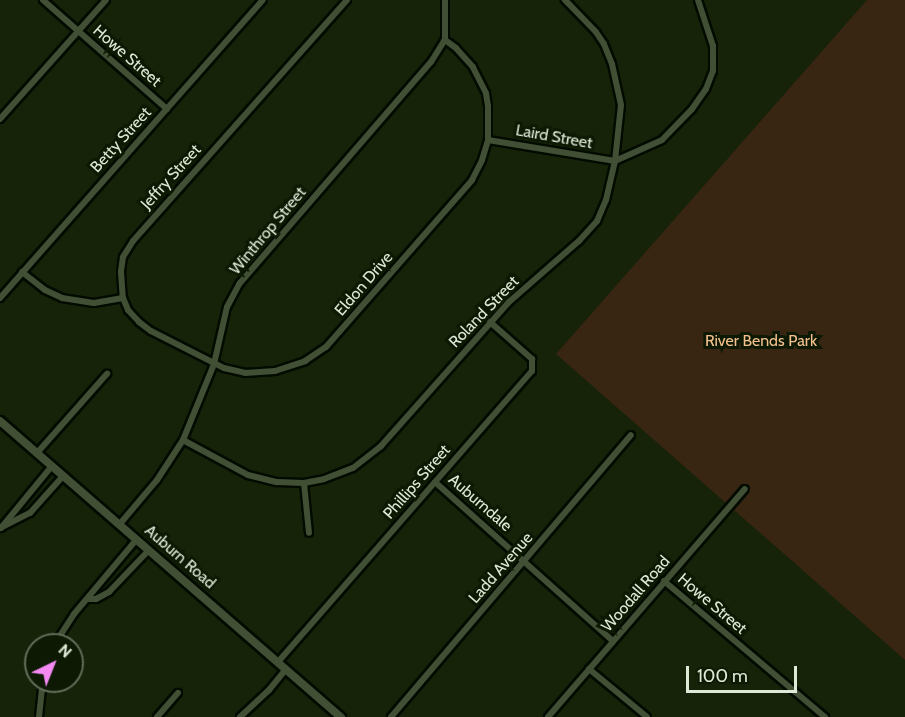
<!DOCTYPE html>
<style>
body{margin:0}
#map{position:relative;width:905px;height:717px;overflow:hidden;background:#162309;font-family:Cabin,sans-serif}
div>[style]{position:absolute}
.green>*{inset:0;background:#382512}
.roads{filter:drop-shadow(2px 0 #030b00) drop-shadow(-2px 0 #030b00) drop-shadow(0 2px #030b00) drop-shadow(0 -2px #030b00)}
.street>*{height:6px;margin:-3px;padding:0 3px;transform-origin:3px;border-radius:3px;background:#414f34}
.secondary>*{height:8px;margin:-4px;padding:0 4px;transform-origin:4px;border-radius:4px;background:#414f34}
span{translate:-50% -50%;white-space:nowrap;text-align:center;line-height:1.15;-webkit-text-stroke:6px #0d1902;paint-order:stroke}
.street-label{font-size:16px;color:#e0e9d8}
.park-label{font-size:16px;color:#f4c18e}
.north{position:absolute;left:24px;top:633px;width:60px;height:60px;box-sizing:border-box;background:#0d1902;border:2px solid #616c58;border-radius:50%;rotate:43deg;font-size:16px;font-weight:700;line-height:24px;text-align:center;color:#e0e9d8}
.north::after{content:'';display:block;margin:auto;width:21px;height:27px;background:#f389f1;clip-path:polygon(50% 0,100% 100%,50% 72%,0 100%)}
.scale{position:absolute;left:686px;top:666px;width:111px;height:27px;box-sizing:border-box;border:3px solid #e0e9d8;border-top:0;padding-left:8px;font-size:18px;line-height:21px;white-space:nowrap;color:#e0e9d8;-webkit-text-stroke:4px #0d1902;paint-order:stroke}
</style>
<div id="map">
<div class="green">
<div style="clip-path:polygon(867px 0,905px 0,905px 660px,556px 354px)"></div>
</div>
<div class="roads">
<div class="street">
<div style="left:43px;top:0;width:165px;rotate:41.3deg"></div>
<div style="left:347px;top:0;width:322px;rotate:131.6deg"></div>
<div style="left:133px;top:241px;width:19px;rotate:122deg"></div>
<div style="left:123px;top:257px;width:15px;rotate:98deg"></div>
<div style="left:121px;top:272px;width:26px;rotate:86deg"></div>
<div style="left:123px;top:298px;width:13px;rotate:67deg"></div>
<div style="left:128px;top:310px;width:16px;rotate:47deg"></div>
<div style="left:139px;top:322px;width:15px;rotate:37deg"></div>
<div style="left:151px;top:331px;width:82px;rotate:26.9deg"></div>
<div style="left:224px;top:368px;width:22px;rotate:13deg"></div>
<div style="left:245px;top:373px;width:30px;rotate:-4deg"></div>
<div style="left:275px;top:371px;width:32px;rotate:-18deg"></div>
<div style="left:305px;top:361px;width:25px;rotate:-34deg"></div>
<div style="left:326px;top:347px;width:222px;rotate:-48.8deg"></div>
<div style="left:472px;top:180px;width:22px;rotate:-63deg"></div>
<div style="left:482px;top:160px;width:21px;rotate:-73deg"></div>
<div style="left:488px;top:140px;width:34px;rotate:-90deg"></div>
<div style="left:488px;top:106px;width:13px;rotate:-99deg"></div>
<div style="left:486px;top:93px;width:29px;rotate:-117deg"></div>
<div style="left:473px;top:67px;width:25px;rotate:-132deg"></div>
<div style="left:456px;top:48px;width:14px;rotate:-144deg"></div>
<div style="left:445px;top:40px;width:40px;rotate:-90deg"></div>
<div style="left:0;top:119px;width:159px;rotate:-48.3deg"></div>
<div style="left:488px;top:140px;width:129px;rotate:9.4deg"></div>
<div style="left:615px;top:161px;width:51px;rotate:-24.1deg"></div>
<div style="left:662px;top:140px;width:43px;rotate:-45.9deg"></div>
<div style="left:692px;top:109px;width:24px;rotate:-55deg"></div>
<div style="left:706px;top:89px;width:19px;rotate:-69deg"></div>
<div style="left:713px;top:71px;width:25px;rotate:-90deg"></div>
<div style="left:713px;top:46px;width:48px;rotate:-108.1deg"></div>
<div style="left:22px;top:272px;width:29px;rotate:38deg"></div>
<div style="left:45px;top:290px;width:19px;rotate:25deg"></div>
<div style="left:62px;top:298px;width:32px;rotate:9deg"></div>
<div style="left:94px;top:303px;width:29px;rotate:-10deg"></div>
<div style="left:0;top:298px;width:397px;rotate:-48.6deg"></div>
<div style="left:183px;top:440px;width:74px;rotate:28.3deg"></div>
<div style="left:248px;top:475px;width:30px;rotate:14deg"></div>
<div style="left:277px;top:482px;width:27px;rotate:2deg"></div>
<div style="left:304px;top:483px;width:20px;rotate:-11deg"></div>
<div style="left:324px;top:479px;width:31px;rotate:-21deg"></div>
<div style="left:353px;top:468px;width:36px;rotate:-38deg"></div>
<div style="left:381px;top:446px;width:193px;rotate:-48.4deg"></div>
<div style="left:509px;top:302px;width:93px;rotate:-41.1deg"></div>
<div style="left:579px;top:241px;width:27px;rotate:-48deg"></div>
<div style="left:597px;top:221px;width:23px;rotate:-67deg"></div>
<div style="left:606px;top:200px;width:40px;rotate:-77deg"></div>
<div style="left:615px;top:161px;width:56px;rotate:-83.9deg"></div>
<div style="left:621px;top:105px;width:42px;rotate:-102.4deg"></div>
<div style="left:612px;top:64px;width:22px;rotate:-112deg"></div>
<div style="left:604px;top:44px;width:14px;rotate:-124deg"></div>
<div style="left:596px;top:32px;width:45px;rotate:-134.1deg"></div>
<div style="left:37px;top:453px;width:106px;rotate:-48.5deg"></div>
<div style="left:435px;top:482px;width:239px;rotate:41.8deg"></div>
<div style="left:304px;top:483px;width:50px;rotate:84.3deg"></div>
<div style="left:119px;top:525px;width:59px;rotate:-49.8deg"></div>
<div style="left:157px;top:480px;width:48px;rotate:-57deg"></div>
<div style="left:183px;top:440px;width:82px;rotate:-67.8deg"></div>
<div style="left:214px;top:364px;width:58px;rotate:-77.2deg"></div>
<div style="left:227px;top:307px;width:27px;rotate:-62deg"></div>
<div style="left:240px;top:283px;width:292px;rotate:-49.2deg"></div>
<div style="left:431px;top:62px;width:26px;rotate:-58deg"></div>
<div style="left:0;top:528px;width:34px;rotate:-27deg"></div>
<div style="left:30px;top:513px;width:50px;rotate:-48.3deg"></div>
<div style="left:1px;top:528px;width:80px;rotate:-50.6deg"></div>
<div style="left:664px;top:581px;width:211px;rotate:40.2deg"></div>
<div style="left:88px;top:599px;width:8px"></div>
<div style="left:96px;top:599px;width:15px;rotate:-28deg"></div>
<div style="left:109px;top:592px;width:58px;rotate:-46.4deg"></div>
<div style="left:54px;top:645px;width:37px;rotate:-57deg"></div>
<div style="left:74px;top:614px;width:98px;rotate:-50deg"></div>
<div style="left:278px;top:662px;width:386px;rotate:-48.9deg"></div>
<div style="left:532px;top:371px;width:12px;rotate:-90deg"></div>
<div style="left:532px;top:359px;width:56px;rotate:-138.6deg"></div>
<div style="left:589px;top:669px;width:75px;rotate:39.6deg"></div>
<div style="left:39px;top:717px;width:36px;rotate:-84deg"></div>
<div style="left:157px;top:717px;width:32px;rotate:-49deg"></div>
<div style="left:240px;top:717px;width:40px;rotate:-43deg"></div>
<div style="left:269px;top:690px;width:27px;rotate:-51deg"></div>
<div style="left:391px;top:717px;width:370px;rotate:-49.6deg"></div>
<div style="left:548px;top:717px;width:301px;rotate:-49.2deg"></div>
</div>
<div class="secondary">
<div style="left:0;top:421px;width:452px;rotate:41deg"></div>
</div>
</div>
<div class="street-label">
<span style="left:127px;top:56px;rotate:41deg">Howe Street</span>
<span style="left:554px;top:137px;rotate:10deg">Laird Street</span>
<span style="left:121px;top:140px;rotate:-48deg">Betty Street</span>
<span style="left:171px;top:177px;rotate:-48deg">Jeffry Street</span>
<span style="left:268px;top:231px;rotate:-50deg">Winthrop Street</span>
<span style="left:364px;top:284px;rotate:-49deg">Eldon Drive</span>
<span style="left:484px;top:312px;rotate:-46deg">Roland Street</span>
<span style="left:417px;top:482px;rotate:-49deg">Phillips Street</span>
<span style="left:480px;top:503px;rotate:41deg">Auburndale</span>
<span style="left:180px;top:557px;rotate:41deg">Auburn Road</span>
<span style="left:501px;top:568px;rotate:-49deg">Ladd Avenue</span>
<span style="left:636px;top:594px;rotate:-49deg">Woodall Road</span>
<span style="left:712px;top:604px;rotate:40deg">Howe Street</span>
</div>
<div class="park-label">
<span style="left:761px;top:341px">River Bends Park</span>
</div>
<div class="north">N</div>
<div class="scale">100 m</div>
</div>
